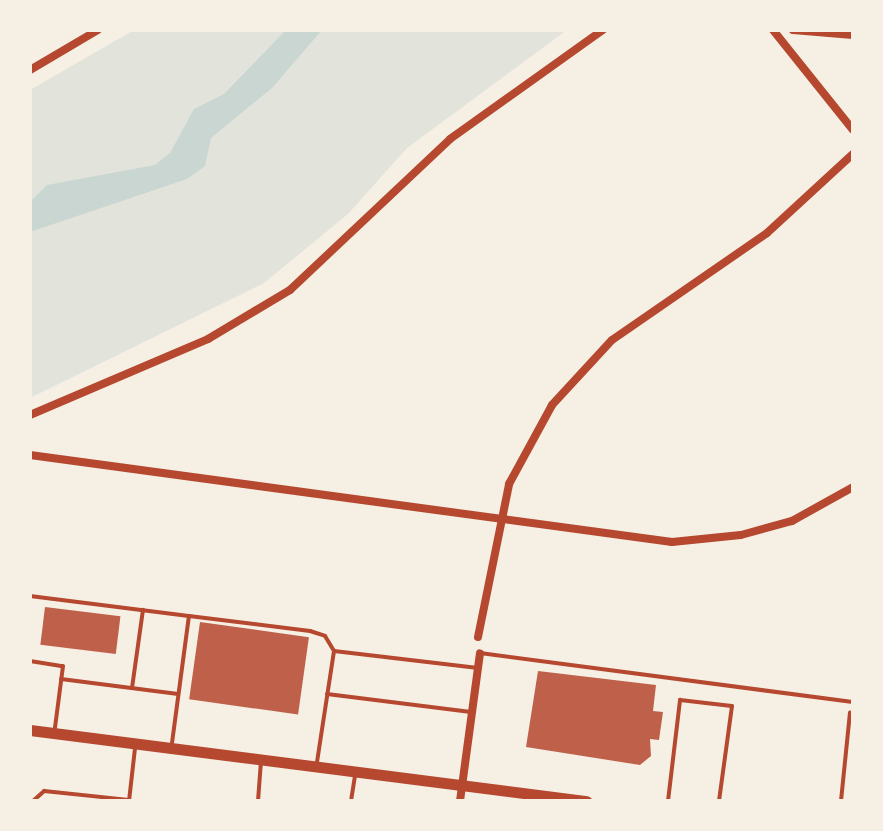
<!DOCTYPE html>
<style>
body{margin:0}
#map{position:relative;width:883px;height:831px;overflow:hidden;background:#f6efe4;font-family:"Sofia Sans Condensed",sans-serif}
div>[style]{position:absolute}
.green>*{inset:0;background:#e2e4dc}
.water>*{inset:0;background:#c9d6d2}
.building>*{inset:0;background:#bf614a;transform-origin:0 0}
.service>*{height:4px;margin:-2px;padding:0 2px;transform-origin:2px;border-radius:2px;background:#b5482f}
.minor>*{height:8px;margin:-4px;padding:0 4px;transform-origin:4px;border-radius:4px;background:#b5482f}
.secondary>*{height:11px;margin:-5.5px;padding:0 5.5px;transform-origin:5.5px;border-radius:5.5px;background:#b5482f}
span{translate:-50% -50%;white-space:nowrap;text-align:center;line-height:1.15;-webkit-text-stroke:10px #f6efe4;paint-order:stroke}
.frame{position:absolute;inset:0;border:32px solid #f6efe4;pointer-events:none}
</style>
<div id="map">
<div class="green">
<div style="clip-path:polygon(134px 30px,567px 30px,407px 148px,348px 214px,264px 283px,30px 398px,30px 90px)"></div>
</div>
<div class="water">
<div style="clip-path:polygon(286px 30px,322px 30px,272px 88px,211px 138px,205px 166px,187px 179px,30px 232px,30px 202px,47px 185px,155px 165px,170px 153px,194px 109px,224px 94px)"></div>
</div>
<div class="building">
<div style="left:45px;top:607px;width:76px;height:38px;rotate:7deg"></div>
<div style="left:200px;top:622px;width:110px;height:78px;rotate:8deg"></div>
<div style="clip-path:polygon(538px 671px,656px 685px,653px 711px,663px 712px,659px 740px,650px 739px,651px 756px,640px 765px,526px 747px)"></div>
</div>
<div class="service">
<div style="left:30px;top:596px;width:160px;rotate:7.2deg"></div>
<div style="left:334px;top:651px;width:145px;rotate:6.7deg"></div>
<div style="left:480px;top:653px;width:376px;rotate:7.5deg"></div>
<div style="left:30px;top:661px;width:33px;rotate:9deg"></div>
<div style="left:63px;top:666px;width:63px;rotate:97.4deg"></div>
<div style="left:61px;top:679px;width:118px;rotate:7.3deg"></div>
<div style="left:132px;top:688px;width:79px;rotate:-82deg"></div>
<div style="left:327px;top:694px;width:145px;rotate:7.1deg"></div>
<div style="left:172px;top:743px;width:128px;rotate:-82.4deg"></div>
<div style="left:189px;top:616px;width:122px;rotate:7.1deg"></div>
<div style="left:310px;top:631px;width:16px;rotate:18deg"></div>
<div style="left:325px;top:636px;width:17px;rotate:59deg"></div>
<div style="left:334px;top:651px;width:112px;rotate:98.7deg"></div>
<div style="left:33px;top:801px;width:15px;rotate:-42deg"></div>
<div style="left:44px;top:791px;width:85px;rotate:6deg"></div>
<div style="left:129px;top:801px;width:53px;rotate:-83.5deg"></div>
<div style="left:258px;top:801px;width:40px;rotate:-85.7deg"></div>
<div style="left:351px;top:801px;width:25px;rotate:-81deg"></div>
<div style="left:668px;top:801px;width:102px;rotate:-83.2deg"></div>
<div style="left:680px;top:700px;width:52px;rotate:6.6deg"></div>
<div style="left:732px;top:706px;width:96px;rotate:97.8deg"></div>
<div style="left:841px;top:801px;width:89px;rotate:-84.2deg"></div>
</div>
<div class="minor">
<div style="left:773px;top:30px;width:128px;rotate:51.3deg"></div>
<div style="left:793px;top:30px;width:60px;rotate:4.8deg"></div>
<div style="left:30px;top:70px;width:79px;rotate:-30.5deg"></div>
<div style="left:30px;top:415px;width:194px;rotate:-23.1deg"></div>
<div style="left:208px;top:339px;width:96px;rotate:-30.9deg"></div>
<div style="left:290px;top:290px;width:220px;rotate:-43.3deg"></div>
<div style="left:450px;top:139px;width:188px;rotate:-35.5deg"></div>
<div style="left:30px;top:455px;width:648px;rotate:7.72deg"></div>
<div style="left:672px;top:542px;width:69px;rotate:-5.8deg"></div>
<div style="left:741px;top:535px;width:53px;rotate:-15.4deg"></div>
<div style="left:792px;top:521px;width:70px;rotate:-29.1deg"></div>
<div style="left:478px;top:637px;width:156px;rotate:-78.5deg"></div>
<div style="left:509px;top:484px;width:90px;rotate:-61.4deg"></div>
<div style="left:552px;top:405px;width:88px;rotate:-47.3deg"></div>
<div style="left:612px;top:340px;width:188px;rotate:-34.6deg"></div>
<div style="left:767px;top:233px;width:117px;rotate:-42.6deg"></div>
<div style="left:460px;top:801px;width:149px;rotate:-82.3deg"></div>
</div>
<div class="secondary">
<div style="left:30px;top:730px;width:561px;rotate:7.28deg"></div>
</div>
<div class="frame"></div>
</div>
